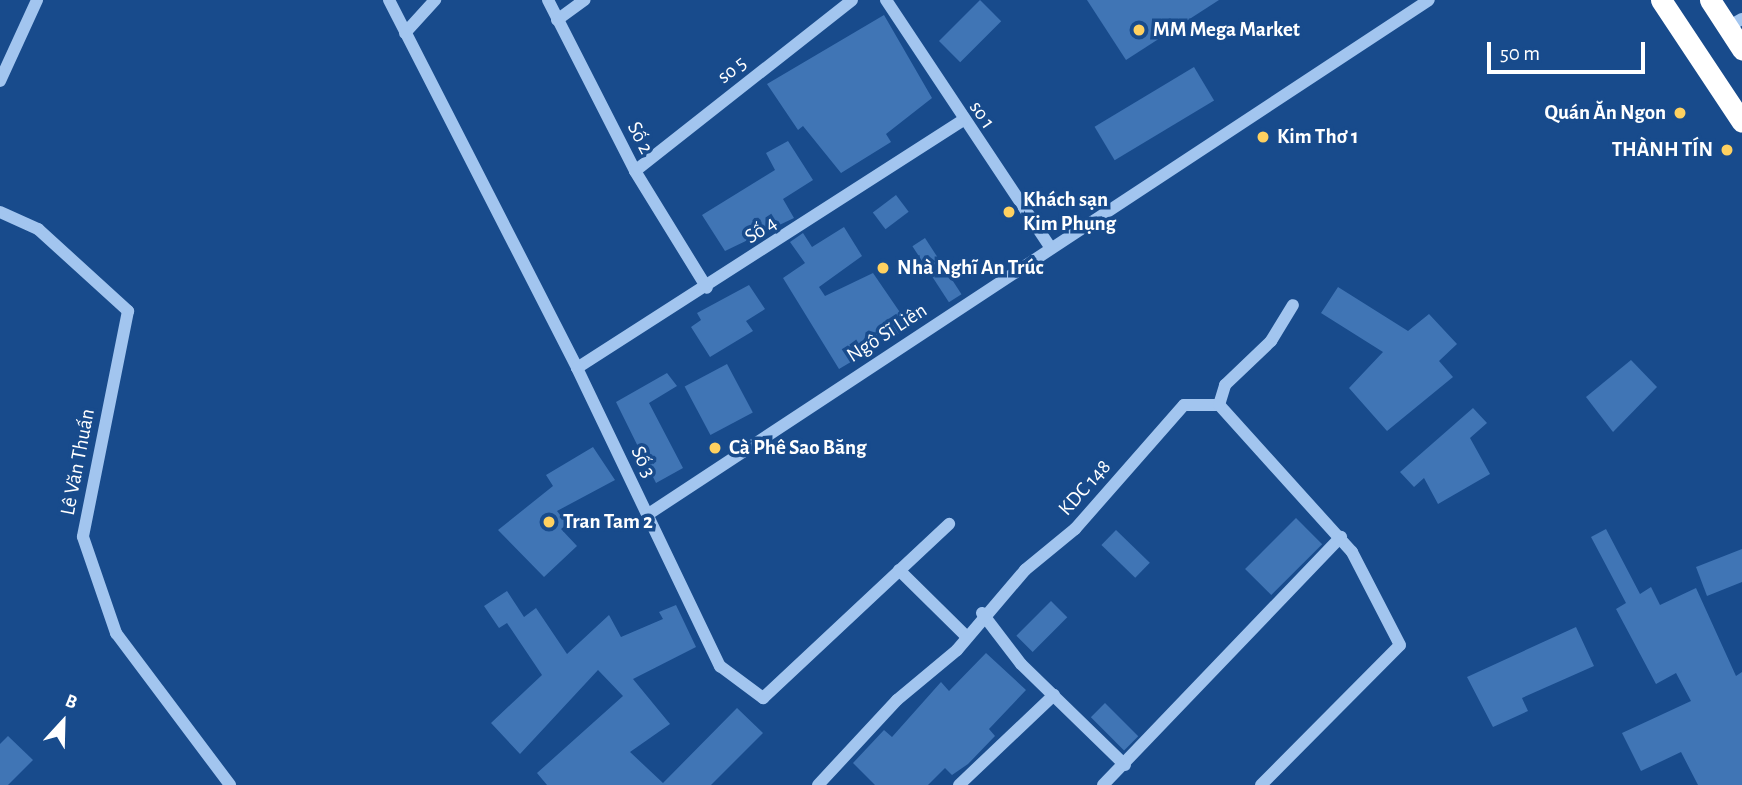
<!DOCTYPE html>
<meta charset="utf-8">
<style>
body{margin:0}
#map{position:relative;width:1742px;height:785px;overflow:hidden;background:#184b8c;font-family:"Alegreya Sans",sans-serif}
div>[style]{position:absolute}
.building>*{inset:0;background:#4075b5;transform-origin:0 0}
.minor>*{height:12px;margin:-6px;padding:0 6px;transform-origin:6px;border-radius:6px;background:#a2c5ef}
.highway>*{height:21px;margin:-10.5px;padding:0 10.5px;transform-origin:10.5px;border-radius:10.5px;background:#fff}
.dots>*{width:19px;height:19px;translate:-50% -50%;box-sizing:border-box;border:4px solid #184b8c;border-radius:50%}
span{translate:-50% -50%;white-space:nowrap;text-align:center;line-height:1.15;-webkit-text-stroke:7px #184b8c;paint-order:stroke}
.poi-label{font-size:21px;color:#fff;font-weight:700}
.left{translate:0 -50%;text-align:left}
.right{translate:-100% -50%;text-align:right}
.street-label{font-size:21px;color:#fff}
.north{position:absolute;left:28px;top:687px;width:70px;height:70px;-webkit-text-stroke:5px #184b8c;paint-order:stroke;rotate:22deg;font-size:19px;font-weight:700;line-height:28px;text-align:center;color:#fff}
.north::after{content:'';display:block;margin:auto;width:24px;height:32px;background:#fff;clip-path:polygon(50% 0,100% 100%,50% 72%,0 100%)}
.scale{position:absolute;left:1487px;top:42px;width:158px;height:32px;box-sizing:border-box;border:4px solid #fff;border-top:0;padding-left:9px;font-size:21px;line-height:24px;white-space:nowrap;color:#fff;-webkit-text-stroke:5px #184b8c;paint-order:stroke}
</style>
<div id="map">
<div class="building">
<div style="left:980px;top:0;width:30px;height:58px;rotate:45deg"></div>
<div style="clip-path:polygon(1087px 0,1219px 0,1126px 60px)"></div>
<div style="clip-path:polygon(884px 15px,932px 98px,886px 134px,891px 142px,841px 173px,803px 126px,798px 130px,767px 84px)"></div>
<div style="left:1194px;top:67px;width:39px;height:116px;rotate:59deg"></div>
<div style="clip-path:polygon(788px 141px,813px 180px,783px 199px,794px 218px,725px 251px,702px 215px,775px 170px,766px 153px)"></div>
<div style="left:896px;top:195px;width:21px;height:29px;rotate:53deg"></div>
<div style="clip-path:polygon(844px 227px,862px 256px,819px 287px,825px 296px,873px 273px,910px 327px,839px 369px,783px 278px,805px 263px,790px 242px,803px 233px,812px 247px)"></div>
<div style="left:925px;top:238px;width:67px;height:15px;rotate:57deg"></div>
<div style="clip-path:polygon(749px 285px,765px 309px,746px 321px,753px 331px,710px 357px,691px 327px,701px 320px,697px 313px)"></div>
<div style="clip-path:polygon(1338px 287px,1408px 331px,1429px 314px,1457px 344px,1439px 361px,1453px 377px,1387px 431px,1349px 388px,1383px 352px,1321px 313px)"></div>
<div style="clip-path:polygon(1631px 360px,1657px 387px,1613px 432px,1586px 397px)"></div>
<div style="left:727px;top:364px;width:55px;height:48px;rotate:62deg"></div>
<div style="clip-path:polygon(667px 373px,677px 386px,649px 403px,683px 468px,656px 483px,616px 402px)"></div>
<div style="clip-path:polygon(1473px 408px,1487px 423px,1470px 438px,1490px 474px,1438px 504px,1424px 478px,1414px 487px,1400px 472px)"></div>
<div style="clip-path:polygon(593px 447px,615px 480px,557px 511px,567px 524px,561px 529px,577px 546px,544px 577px,498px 530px,553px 486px,546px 475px)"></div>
<div style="left:1296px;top:518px;width:37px;height:72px;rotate:45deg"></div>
<div style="clip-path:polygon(1606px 529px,1640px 594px,1651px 587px,1660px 605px,1696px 588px,1736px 676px,1742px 672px,1742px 785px,1698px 785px,1681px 752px,1641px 771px,1622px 733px,1691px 701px,1676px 673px,1656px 684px,1616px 609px,1626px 603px,1591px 537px)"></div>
<div style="left:1116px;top:530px;width:47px;height:21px;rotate:44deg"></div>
<div style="clip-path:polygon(1742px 549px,1742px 582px,1707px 596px,1696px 567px)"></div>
<div style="clip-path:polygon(507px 591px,524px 617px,536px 608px,567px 654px,609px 615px,621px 637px,663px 619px,659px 612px,676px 605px,696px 647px,633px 679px,670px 724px,630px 752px,663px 783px,737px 708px,763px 733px,711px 785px,547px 785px,537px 773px,623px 696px,598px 670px,520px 754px,491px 723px,542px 675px,507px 623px,499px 628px,484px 606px)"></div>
<div style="left:1051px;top:601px;width:23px;height:49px;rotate:45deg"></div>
<div style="clip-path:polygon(1576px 627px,1594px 666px,1522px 698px,1528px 711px,1493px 727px,1467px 677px)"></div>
<div style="clip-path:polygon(986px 653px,1026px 690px,989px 729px,995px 736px,968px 764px,952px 775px,945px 768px,928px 785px,875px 785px,853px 763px,884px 730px,892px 737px,941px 682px,949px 691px)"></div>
<div style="left:1105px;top:703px;width:47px;height:20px;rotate:45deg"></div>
<div style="clip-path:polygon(8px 736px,33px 760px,8px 785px,0 785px,0 744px)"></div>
</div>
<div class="minor">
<div style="left:389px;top:0;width:413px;rotate:62.9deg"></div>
<div style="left:577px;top:368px;width:331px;rotate:64.4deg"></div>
<div style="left:720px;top:666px;width:54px;rotate:36.7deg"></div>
<div style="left:763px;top:698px;width:255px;rotate:-43.1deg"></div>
<div style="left:548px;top:0;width:192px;rotate:63deg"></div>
<div style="left:635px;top:171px;width:137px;rotate:58.4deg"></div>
<div style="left:886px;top:0;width:298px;rotate:56.4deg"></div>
<div style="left:557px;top:20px;width:34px;rotate:-36deg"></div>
<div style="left:1728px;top:27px;width:16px;rotate:-30deg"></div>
<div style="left:405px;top:33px;width:45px;rotate:-47.7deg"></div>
<div style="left:0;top:81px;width:89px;rotate:-65.4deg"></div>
<div style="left:635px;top:171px;width:276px;rotate:-38.2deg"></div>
<div style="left:0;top:212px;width:42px;rotate:24.1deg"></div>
<div style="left:38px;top:229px;width:122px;rotate:42.3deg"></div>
<div style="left:128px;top:311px;width:230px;rotate:101.3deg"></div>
<div style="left:83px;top:537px;width:102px;rotate:71deg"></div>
<div style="left:116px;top:633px;width:190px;rotate:53.1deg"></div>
<div style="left:577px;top:368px;width:457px;rotate:-32.7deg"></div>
<div style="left:647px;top:515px;width:936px;rotate:-33.37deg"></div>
<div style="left:899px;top:570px;width:94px;rotate:44.6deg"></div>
<div style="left:982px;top:613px;width:64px;rotate:52.6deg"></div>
<div style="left:1021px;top:664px;width:145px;rotate:44.2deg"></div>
<div style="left:818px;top:785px;width:116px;rotate:-47.1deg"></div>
<div style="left:897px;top:700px;width:78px;rotate:-39.8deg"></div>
<div style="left:957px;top:650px;width:105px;rotate:-49.6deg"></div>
<div style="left:1025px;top:570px;width:65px;rotate:-39.4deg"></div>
<div style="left:1075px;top:529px;width:165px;rotate:-48.7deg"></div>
<div style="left:1184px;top:405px;width:35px"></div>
<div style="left:959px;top:785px;width:131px;rotate:-43.5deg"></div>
<div style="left:1103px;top:785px;width:344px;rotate:-46.2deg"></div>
<div style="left:1261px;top:785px;width:197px;rotate:-45.2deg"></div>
<div style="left:1400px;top:645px;width:105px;rotate:-117.3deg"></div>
<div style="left:1352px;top:552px;width:198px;rotate:-132.1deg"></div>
<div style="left:1219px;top:405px;width:21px;rotate:-73deg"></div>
<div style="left:1225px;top:385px;width:64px;rotate:-43.7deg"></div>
<div style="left:1271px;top:341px;width:42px;rotate:-58.6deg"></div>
</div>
<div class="highway">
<div style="left:1661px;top:0;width:146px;rotate:56.4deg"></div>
<div style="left:1710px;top:0;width:59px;rotate:56.9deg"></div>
</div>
<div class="dots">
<div style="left:1139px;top:30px;background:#ffd160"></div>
<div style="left:1680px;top:113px;background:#ffd160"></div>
<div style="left:1263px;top:137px;background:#ffd160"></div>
<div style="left:1727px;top:150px;background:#ffd160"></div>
<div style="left:1009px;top:212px;background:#ffd160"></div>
<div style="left:883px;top:268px;background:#ffd160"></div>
<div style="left:715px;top:448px;background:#ffd160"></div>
<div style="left:549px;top:522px;background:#ffd160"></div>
</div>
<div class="poi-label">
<span class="left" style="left:1153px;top:30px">MM Mega Market</span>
<span class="right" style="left:1666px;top:113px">Quán Ăn Ngon</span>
<span class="left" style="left:1277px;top:137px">Kim Thơ 1</span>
<span class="right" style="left:1713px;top:150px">THÀNH TÍN</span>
<span class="left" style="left:1023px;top:212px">Khách sạn<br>Kim Phụng</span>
<span class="left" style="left:897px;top:268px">Nhà Nghĩ An Trúc</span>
<span class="left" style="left:729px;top:448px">Cà Phê Sao Băng</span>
<span class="left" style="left:563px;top:522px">Tran Tam 2</span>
</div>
<div class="street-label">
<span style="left:732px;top:70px;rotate:-38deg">so 5</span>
<span style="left:982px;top:115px;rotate:56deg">so 1</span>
<span style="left:640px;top:138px;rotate:63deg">Số 2</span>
<span style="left:761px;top:230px;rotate:-33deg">Số 4</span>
<span style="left:887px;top:333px;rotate:-33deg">Ngô Sĩ Liên</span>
<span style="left:78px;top:462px;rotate:-79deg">Lê Văn Thuấn</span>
<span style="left:643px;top:462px;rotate:65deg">Số 3</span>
<span style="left:1085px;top:488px;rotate:-48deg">KDC 148</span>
</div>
<div class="north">B</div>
<div class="scale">50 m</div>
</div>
